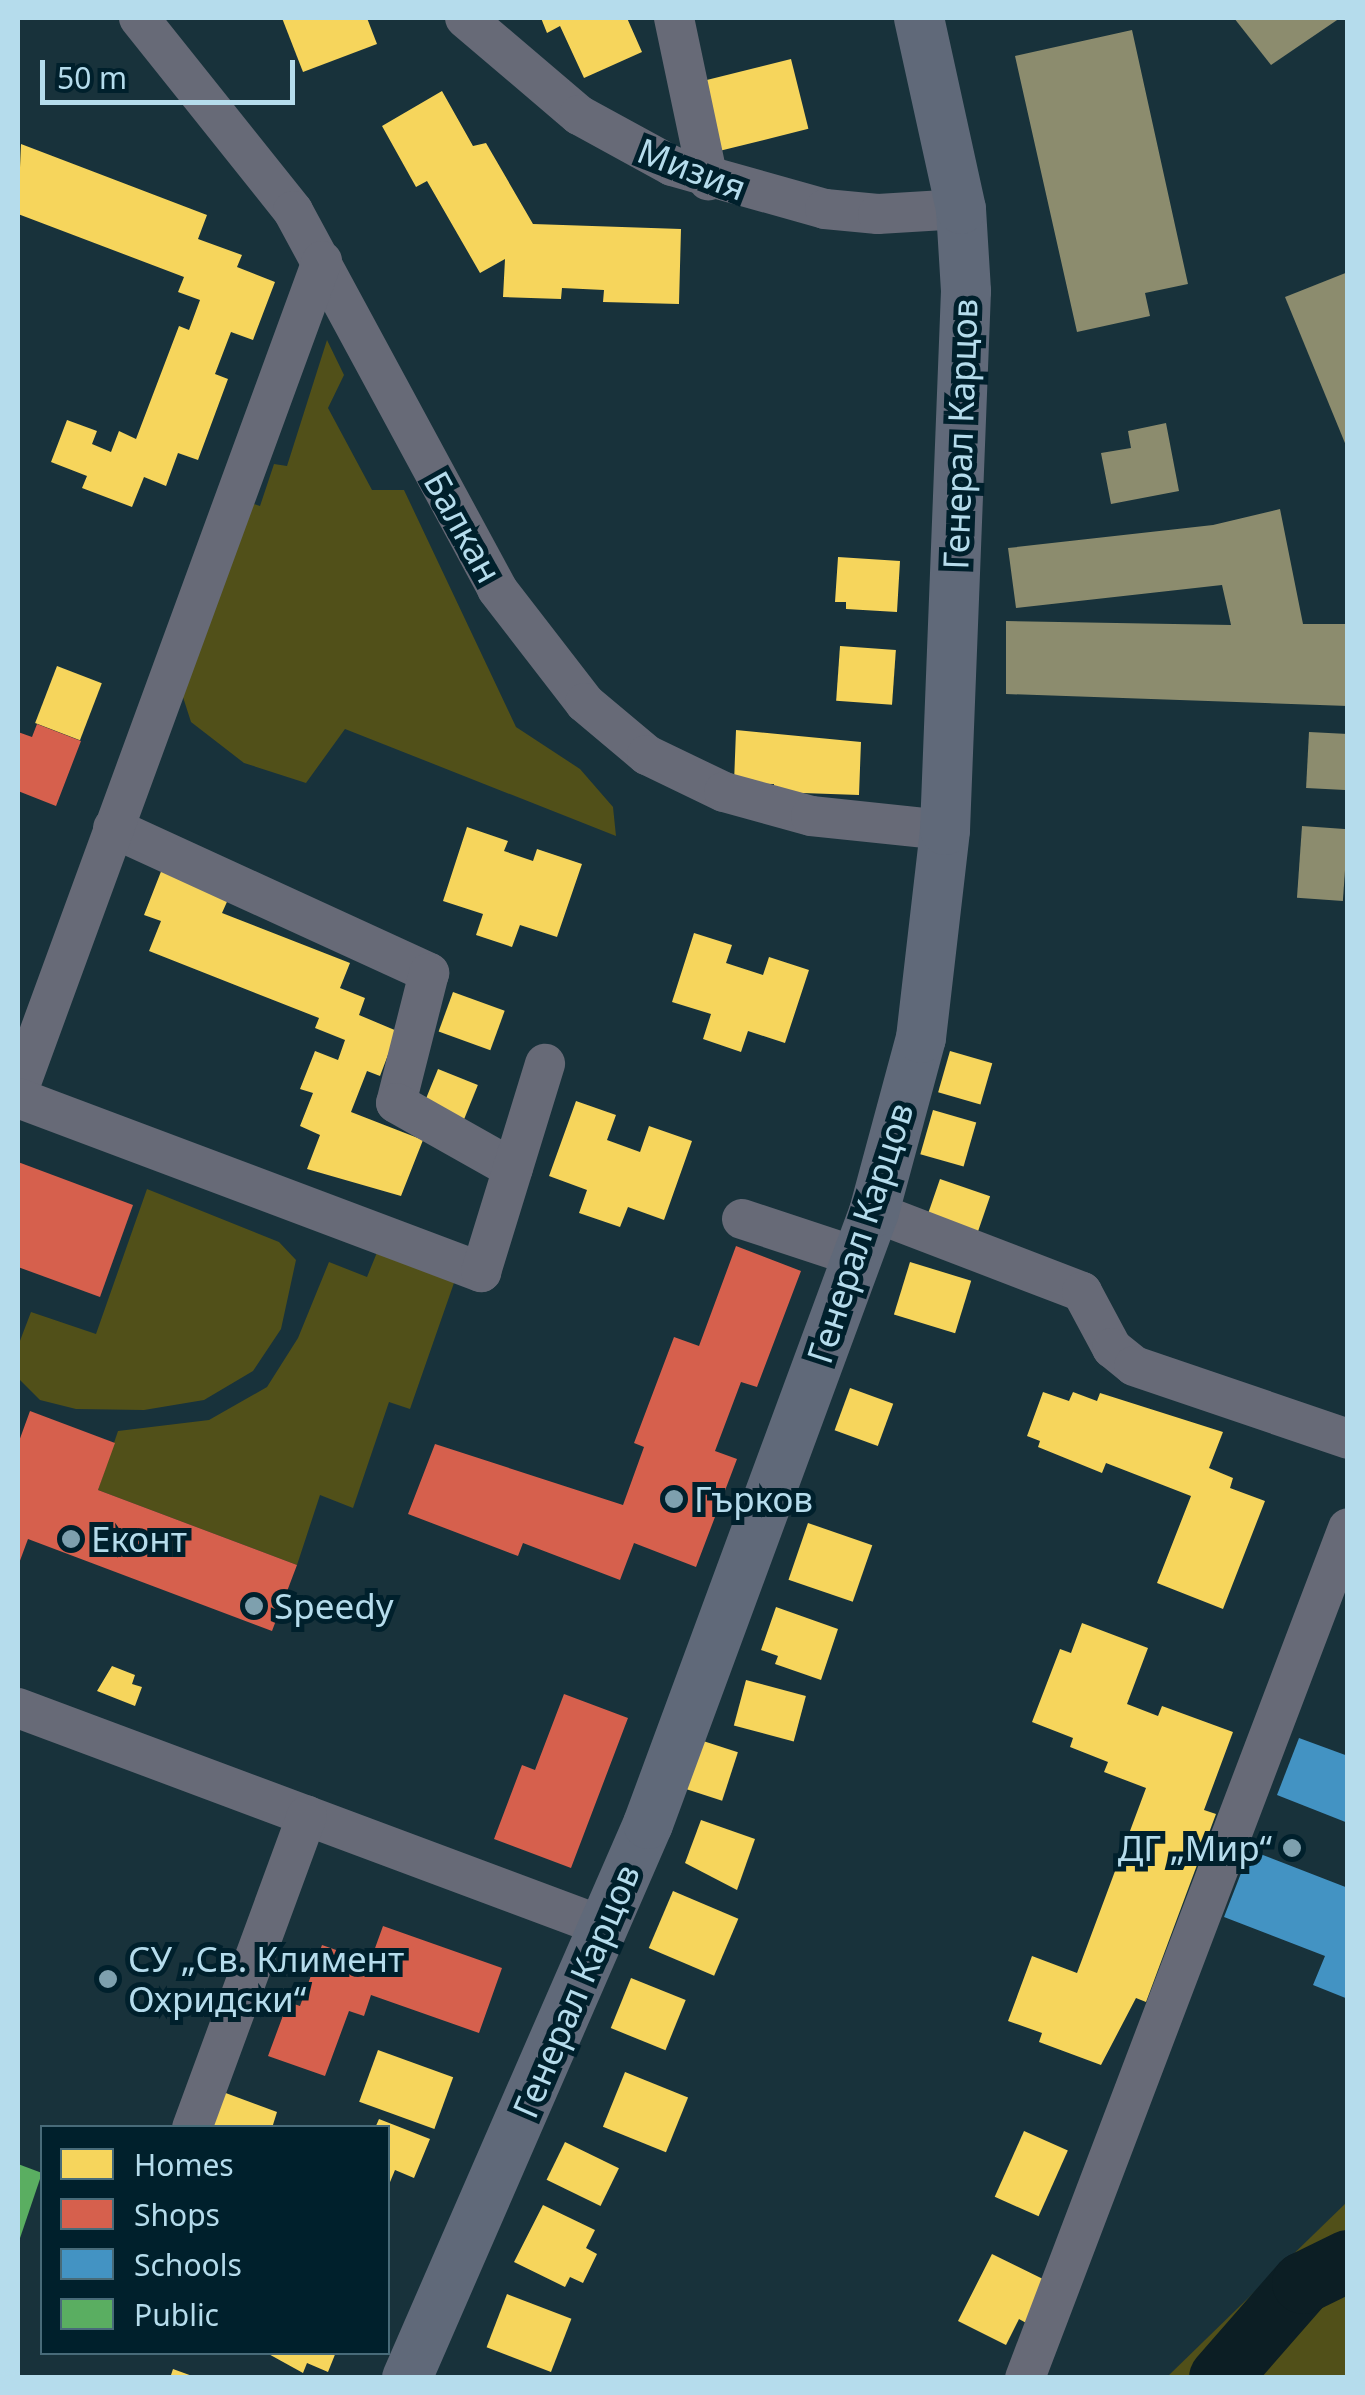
<!DOCTYPE html>
<meta charset="utf-8">
<style>
body{margin:0}
#map{position:relative;width:1365px;height:2395px;overflow:hidden;background:#18323b;font-family:"Noto Sans",sans-serif}
div>[style]{position:absolute}
.green>*{inset:0;background:#515019}
.homes>*{inset:0;background:#f6d55c;transform-origin:0 0}
.shops>*{inset:0;background:#d6604d}
.schools>*{inset:0;background:#4393c3}
.public>*{inset:0;background:#5aae61}
.industry>*{inset:0;background:#8c8c6e;transform-origin:0 0}
.river>*{height:62px;margin:-31px;padding:0 31px;transform-origin:31px;border-radius:31px;background:#0c1e24}
.minor>*{height:40px;margin:-20px;padding:0 20px;transform-origin:20px;border-radius:20px;background:#676a77}
.major>*{height:50px;margin:-25px;padding:0 25px;transform-origin:25px;border-radius:25px;background:#606979}
.dots>*{width:28px;height:28px;translate:-50% -50%;box-sizing:border-box;border:5px solid #00202c;border-radius:50%}
span{translate:-50% -50%;white-space:nowrap;text-align:center;line-height:1.15;-webkit-text-stroke:10px #00202c;paint-order:stroke}
.street-label{font-size:35px;color:#b5dcec}
.poi-label{font-size:35px;color:#b5dcec}
.left{translate:0 -50%;text-align:left}
.right{translate:-100% -50%;text-align:right}
.frame{position:absolute;inset:0;border:20px solid #b5dcec;pointer-events:none}
.legend{position:absolute;left:40px;top:2125px;width:350px;height:230px;box-sizing:border-box;background:#00202c;border:2px solid #486b79;margin:0;padding:12px 18px;list-style:none;font-size:30px;color:#b5dcec}
.legend li{display:flex;align-items:center;gap:20px;height:50px}
.legend b{width:50px;border:2px solid #486b79}
.scale{position:absolute;left:40px;top:60px;width:255px;height:45px;box-sizing:border-box;border:5px solid #b5dcec;border-top:0;padding-left:12px;font-size:30px;line-height:35px;white-space:nowrap;color:#b5dcec;-webkit-text-stroke:8px #00202c;paint-order:stroke}
</style>
<div id="map">
<div class="green">
<div style="clip-path:polygon(327px 340px,344px 375px,328px 408px,372px 490px,404px 490px,516px 727px,580px 769px,613px 807px,616px 836px,345px 729px,306px 783px,244px 763px,191px 722px,182px 694px,242px 500px,260px 506px,274px 464px,287px 466px)"></div>
<div style="clip-path:polygon(147px 1189px,279px 1242px,296px 1260px,281px 1329px,253px 1371px,204px 1400px,144px 1410px,76px 1409px,40px 1400px,18px 1378px,18px 1346px,31px 1312px,96px 1334px)"></div>
<div style="clip-path:polygon(378px 1250px,455px 1280px,410px 1409px,389px 1402px,353px 1508px,320px 1495px,297px 1565px,98px 1490px,118px 1431px,209px 1420px,267px 1387px,298px 1338px,329px 1262px,367px 1277px)"></div>
<div style="clip-path:polygon(1347px 2202px,1347px 2377px,1167px 2377px)"></div>
</div>
<div class="homes">
<div style="clip-path:polygon(282px 18px,367px 18px,377px 44px,303px 72px)"></div>
<div style="clip-path:polygon(541px 18px,627px 18px,642px 52px,584px 78px,560px 26px,547px 33px)"></div>
<div style="left:791px;top:59px;width:72px;height:92px;rotate:76deg"></div>
<div style="clip-path:polygon(442px 91px,473px 146px,486px 143px,533px 224px,681px 229px,679px 304px,603px 302px,604px 290px,562px 288px,561px 299px,503px 297px,505px 259px,480px 273px,427px 181px,416px 187px,382px 126px)"></div>
<div style="clip-path:polygon(21px 144px,207px 215px,198px 239px,242px 255px,237px 267px,275px 282px,253px 340px,231px 332px,215px 374px,228px 379px,198px 460px,178px 453px,166px 486px,144px 477px,132px 507px,82px 488px,87px 476px,51px 462px,67px 420px,97px 431px,92px 444px,111px 452px,119px 431px,136px 439px,179px 326px,189px 330px,200px 300px,178px 292px,184px 277px,18px 214px)"></div>
<div style="clip-path:polygon(838px 557px,900px 561px,897px 612px,846px 609px,846px 602px,835px 602px)"></div>
<div style="left:840px;top:646px;width:56px;height:55px;rotate:4deg"></div>
<div style="left:57px;top:666px;width:48px;height:61px;rotate:21deg"></div>
<div style="clip-path:polygon(736px 730px,861px 742px,859px 795px,774px 792px,774px 784px,734px 783px)"></div>
<div style="clip-path:polygon(467px 827px,508px 841px,504px 851px,533px 861px,537px 849px,582px 864px,557px 937px,520px 925px,512px 947px,476px 935px,483px 914px,443px 901px)"></div>
<div style="clip-path:polygon(162px 869px,230px 895px,222px 913px,350px 963px,340px 988px,365px 998px,359px 1015px,397px 1031px,380px 1076px,367px 1071px,351px 1112px,423px 1140px,401px 1196px,307px 1169px,320px 1135px,300px 1126px,313px 1093px,300px 1089px,315px 1051px,338px 1060px,345px 1040px,315px 1028px,319px 1018px,149px 951px,161px 921px,144px 915px)"></div>
<div style="clip-path:polygon(694px 933px,732px 945px,726px 963px,763px 975px,769px 957px,809px 970px,785px 1043px,748px 1031px,741px 1052px,703px 1039px,711px 1014px,672px 1002px)"></div>
<div style="left:453px;top:992px;width:55px;height:42px;rotate:20deg"></div>
<div style="left:950px;top:1051px;width:44px;height:43px;rotate:16deg"></div>
<div style="left:438px;top:1069px;width:43px;height:50px;rotate:22deg"></div>
<div style="clip-path:polygon(576px 1101px,616px 1115px,607px 1140px,640px 1152px,649px 1126px,692px 1141px,664px 1220px,628px 1207px,620px 1227px,579px 1213px,587px 1190px,549px 1176px)"></div>
<div style="left:933px;top:1110px;width:45px;height:46px;rotate:16deg"></div>
<div style="left:940px;top:1179px;width:53px;height:45px;rotate:19deg"></div>
<div style="left:910px;top:1262px;width:64px;height:55px;rotate:17deg"></div>
<div style="left:850px;top:1388px;width:46px;height:45px;rotate:20deg"></div>
<div style="clip-path:polygon(1043px 1392px,1069px 1401px,1073px 1392px,1097px 1401px,1100px 1393px,1223px 1432px,1209px 1468px,1233px 1478px,1230px 1488px,1265px 1501px,1223px 1609px,1157px 1583px,1191px 1496px,1106px 1463px,1102px 1473px,1038px 1447px,1040px 1441px,1027px 1436px)"></div>
<div style="left:808px;top:1523px;width:68px;height:60px;rotate:19deg"></div>
<div style="clip-path:polygon(776px 1607px,838px 1629px,821px 1680px,775px 1664px,778px 1656px,761px 1650px)"></div>
<div style="clip-path:polygon(1082px 1623px,1148px 1648px,1127px 1704px,1158px 1716px,1162px 1706px,1233px 1732px,1204px 1810px,1216px 1814px,1146px 2002px,1136px 1998px,1101px 2065px,1039px 2042px,1042px 2033px,1008px 2021px,1032px 1956px,1077px 1973px,1146px 1788px,1104px 1772px,1108px 1762px,1070px 1747px,1073px 1738px,1032px 1722px,1060px 1649px,1071px 1653px)"></div>
<div style="clip-path:polygon(112px 1666px,135px 1675px,132px 1684px,142px 1687px,135px 1706px,97px 1691px)"></div>
<div style="left:746px;top:1680px;width:62px;height:47px;rotate:15deg"></div>
<div style="left:697px;top:1739px;width:43px;height:51px;rotate:18deg"></div>
<div style="clip-path:polygon(701px 1820px,755px 1839px,737px 1890px,685px 1863px)"></div>
<div style="left:673px;top:1891px;width:71px;height:62px;rotate:23deg"></div>
<div style="left:631px;top:1978px;width:59px;height:54px;rotate:22deg"></div>
<div style="left:378px;top:2050px;width:80px;height:55px;rotate:20deg"></div>
<div style="left:625px;top:2072px;width:68px;height:59px;rotate:22deg"></div>
<div style="clip-path:polygon(223px 2092px,277px 2112px,272px 2128px,210px 2128px)"></div>
<div style="clip-path:polygon(379px 2119px,430px 2139px,414px 2178px,395px 2170px,388px 2187px,388px 2128px,375px 2128px)"></div>
<div style="left:1024px;top:2131px;width:48px;height:72px;rotate:24deg"></div>
<div style="left:565px;top:2142px;width:60px;height:42px;rotate:26deg"></div>
<div style="clip-path:polygon(543px 2205px,595px 2230px,586px 2248px,597px 2254px,583px 2283px,570px 2277px,565px 2287px,514px 2262px)"></div>
<div style="clip-path:polygon(992px 2254px,1049px 2282px,1028px 2324px,1019px 2319px,1006px 2345px,958px 2321px)"></div>
<div style="left:507px;top:2294px;width:69px;height:57px;rotate:21deg"></div>
<div style="clip-path:polygon(265px 2352px,336px 2352px,328px 2372px,307px 2363px,303px 2373px)"></div>
<div style="clip-path:polygon(173px 2369px,195px 2377px,195px 2378px,170px 2378px)"></div>
</div>
<div class="shops">
<div style="clip-path:polygon(37px 724px,81px 741px,56px 806px,18px 791px,18px 732px,32px 737px)"></div>
<div style="clip-path:polygon(18px 1162px,133px 1205px,100px 1297px,18px 1267px)"></div>
<div style="clip-path:polygon(736px 1246px,801px 1271px,757px 1387px,741px 1382px,715px 1451px,737px 1459px,696px 1567px,634px 1543px,620px 1580px,523px 1543px,518px 1556px,408px 1514px,435px 1444px,623px 1505px,644px 1447px,634px 1443px,674px 1337px,699px 1346px)"></div>
<div style="clip-path:polygon(30px 1411px,115px 1443px,98px 1490px,297px 1565px,272px 1631px,28px 1539px,18px 1566px,18px 1444px)"></div>
<div style="clip-path:polygon(564px 1694px,628px 1718px,571px 1868px,494px 1839px,522px 1765px,535px 1770px)"></div>
<div style="clip-path:polygon(383px 1926px,502px 1968px,479px 2033px,371px 1995px,364px 2016px,349px 2011px,325px 2076px,268px 2056px,288px 2002px,300px 2006px,322px 1945px,370px 1962px)"></div>
</div>
<div class="schools">
<div style="clip-path:polygon(1299px 1738px,1348px 1756px,1348px 1823px,1277px 1795px)"></div>
<div style="clip-path:polygon(1250px 1850px,1348px 1888px,1348px 1999px,1313px 1985px,1325px 1956px,1224px 1917px)"></div>
</div>
<div class="public">
<div style="clip-path:polygon(18px 2164px,42px 2173px,18px 2244px)"></div>
</div>
<div class="industry">
<div style="clip-path:polygon(1234px 18px,1340px 18px,1271px 65px)"></div>
<div style="clip-path:polygon(1132px 30px,1188px 284px,1145px 293px,1150px 316px,1077px 332px,1015px 56px)"></div>
<div style="clip-path:polygon(1348px 272px,1348px 448px,1347px 448px,1285px 297px)"></div>
<div style="clip-path:polygon(1166px 423px,1179px 491px,1111px 504px,1101px 453px,1131px 448px,1128px 431px)"></div>
<div style="clip-path:polygon(1280px 509px,1303px 624px,1348px 624px,1348px 706px,1006px 694px,1006px 621px,1231px 625px,1222px 585px,1016px 608px,1008px 548px,1213px 525px)"></div>
<div style="left:1309px;top:732px;width:39px;height:56px;rotate:3deg"></div>
<div style="left:1302px;top:826px;width:46px;height:72px;rotate:4deg"></div>
</div>
<div class="river">
<div style="left:1220px;top:2378px;width:126px;rotate:-48.9deg"></div>
<div style="left:1303px;top:2283px;width:50px;rotate:-26.1deg"></div>
</div>
<div class="minor">
<div style="left:139px;top:18px;width:247px;rotate:51.4deg"></div>
<div style="left:293px;top:211px;width:430px;rotate:61.6deg"></div>
<div style="left:497px;top:589px;width:144px;rotate:52.3deg"></div>
<div style="left:585px;top:703px;width:81px;rotate:40deg"></div>
<div style="left:647px;top:755px;width:85px;rotate:25.7deg"></div>
<div style="left:724px;top:792px;width:90px;rotate:15.4deg"></div>
<div style="left:811px;top:816px;width:135px;rotate:6deg"></div>
<div style="left:465px;top:18px;width:150px;rotate:40.4deg"></div>
<div style="left:579px;top:115px;width:106px;rotate:28.7deg"></div>
<div style="left:672px;top:166px;width:159px;rotate:15.7deg"></div>
<div style="left:825px;top:209px;width:53px;rotate:5.4deg"></div>
<div style="left:878px;top:214px;width:83px;rotate:-3.4deg"></div>
<div style="left:674px;top:18px;width:166px;rotate:78.1deg"></div>
<div style="left:113px;top:828px;width:348px;rotate:24.6deg"></div>
<div style="left:429px;top:973px;width:134px;rotate:104.2deg"></div>
<div style="left:396px;top:1103px;width:134px;rotate:29.4deg"></div>
<div style="left:18px;top:1091px;width:884px;rotate:-69.88deg"></div>
<div style="left:18px;top:1098px;width:495px;rotate:20.6deg"></div>
<div style="left:481px;top:1272px;width:218px;rotate:-72.9deg"></div>
<div style="left:874px;top:1212px;width:223px;rotate:21deg"></div>
<div style="left:1082px;top:1292px;width:64px;rotate:61.8deg"></div>
<div style="left:1112px;top:1348px;width:28px;rotate:39deg"></div>
<div style="left:1134px;top:1366px;width:226px;rotate:18.8deg"></div>
<div style="left:742px;top:1219px;width:121px;rotate:18.3deg"></div>
<div style="left:18px;top:1708px;width:627px;rotate:20.46deg"></div>
<div style="left:192px;top:2128px;width:333px;rotate:-69.8deg"></div>
<div style="left:1025px;top:2378px;width:909px;rotate:-69.19deg"></div>
</div>
<div class="major">
<div style="left:407px;top:2378px;width:604px;rotate:-66.49deg"></div>
<div style="left:648px;top:1824px;width:652px;rotate:-69.73deg"></div>
<div style="left:874px;top:1212px;width:180px;rotate:-74.9deg"></div>
<div style="left:921px;top:1038px;width:209px;rotate:-83.4deg"></div>
<div style="left:945px;top:830px;width:539px;rotate:-87.77deg"></div>
<div style="left:966px;top:291px;width:82px;rotate:-93.5deg"></div>
<div style="left:961px;top:209px;width:196px;rotate:-102.4deg"></div>
</div>
<div class="dots">
<div style="left:674px;top:1499px;background:#7ea0ae"></div>
<div style="left:71px;top:1539px;background:#7ea0ae"></div>
<div style="left:254px;top:1606px;background:#7ea0ae"></div>
<div style="left:1292px;top:1848px;background:#7ea0ae"></div>
<div style="left:108px;top:1979px;background:#7ea0ae"></div>
</div>
<div class="street-label">
<span style="left:692px;top:169px;rotate:21deg">Мизия</span>
<span style="left:960px;top:434px;rotate:-88deg">Генерал Карцов</span>
<span style="left:463px;top:527px;rotate:61deg">Балкан</span>
<span style="left:860px;top:1233px;rotate:-72deg">Генерал Карцов</span>
<span style="left:576px;top:1991px;rotate:-67deg">Генерал Карцов</span>
</div>
<div class="poi-label">
<span class="left" style="left:694px;top:1499px">Гърков</span>
<span class="left" style="left:91px;top:1539px">Еконт</span>
<span class="left" style="left:274px;top:1606px">Speedy</span>
<span class="right" style="left:1272px;top:1848px">ДГ „Мир“</span>
<span class="left" style="left:128px;top:1979px">СУ „Св. Климент<br>Охридски“</span>
</div>
<div class="frame"></div>
<ul class="legend">
<li><b style="height:28px;background:#f6d55c"></b>Homes</li>
<li><b style="height:28px;background:#d6604d"></b>Shops</li>
<li><b style="height:28px;background:#4393c3"></b>Schools</li>
<li><b style="height:28px;background:#5aae61"></b>Public</li>
</ul>
<div class="scale">50 m</div>
</div>
